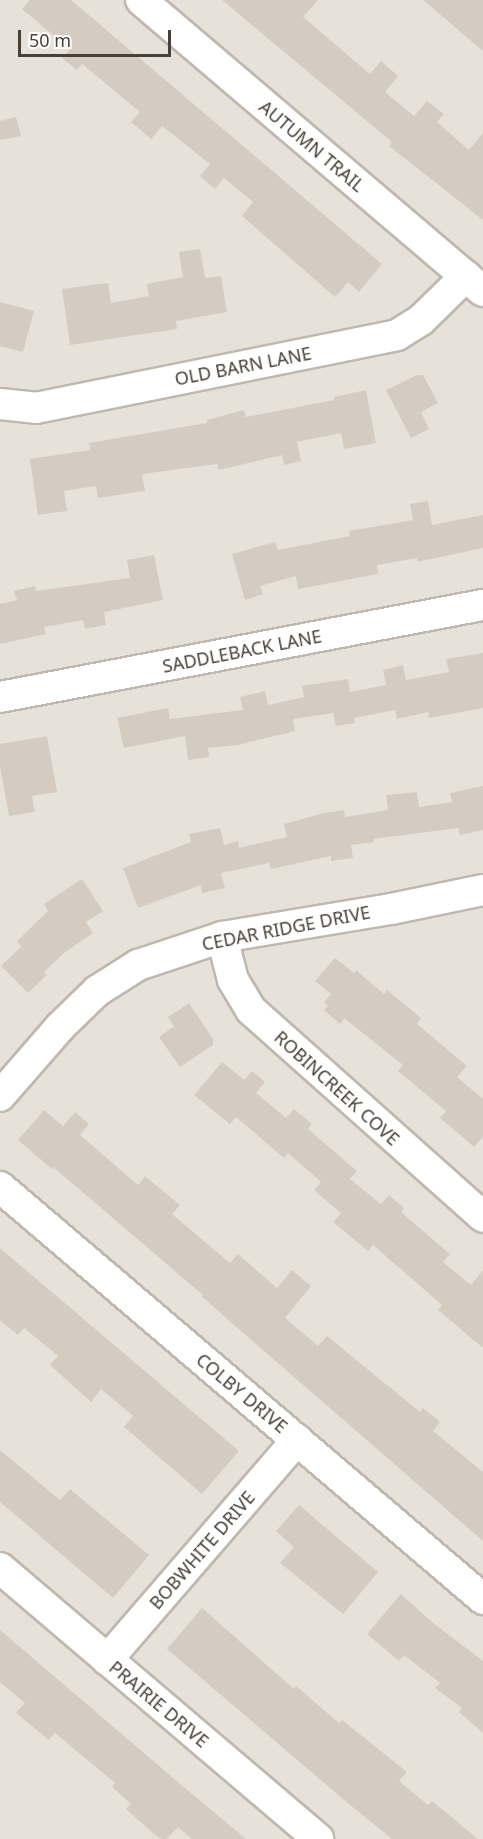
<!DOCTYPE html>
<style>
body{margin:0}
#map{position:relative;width:483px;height:1839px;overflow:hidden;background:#f4f1eb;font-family:"Noto Sans",sans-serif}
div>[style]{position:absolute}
.residential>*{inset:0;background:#e7e2d9;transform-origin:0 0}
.building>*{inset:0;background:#d5ccc1}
.roads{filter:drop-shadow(2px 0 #bfb8ae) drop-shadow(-2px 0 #bfb8ae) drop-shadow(0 2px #bfb8ae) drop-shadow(0 -2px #bfb8ae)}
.minor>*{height:30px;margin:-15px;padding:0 15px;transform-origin:15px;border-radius:15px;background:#fff}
span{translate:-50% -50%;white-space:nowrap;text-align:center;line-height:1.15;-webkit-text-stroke:6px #fff;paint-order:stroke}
.street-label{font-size:18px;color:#474139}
.scale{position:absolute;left:18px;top:30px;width:153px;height:27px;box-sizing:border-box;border:3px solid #474139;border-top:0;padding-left:8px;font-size:18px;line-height:21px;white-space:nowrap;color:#474139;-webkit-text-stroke:4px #fff;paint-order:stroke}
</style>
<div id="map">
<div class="residential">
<div style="left:0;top:0;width:483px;height:1839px"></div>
</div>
<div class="building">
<div style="clip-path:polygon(30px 0,71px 0,382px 264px,359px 292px,348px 282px,335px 297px,242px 216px,253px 202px,224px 178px,215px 189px,200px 176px,210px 164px,162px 126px,151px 139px,131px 122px,140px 112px,82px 64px,77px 70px,62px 58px,70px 49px,22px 9px)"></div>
<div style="clip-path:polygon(222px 0,318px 0,303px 17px,370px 74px,381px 61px,398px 76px,385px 92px,414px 116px,427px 101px,444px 114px,437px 122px,469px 150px,483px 133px,483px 220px,389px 146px,392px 142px)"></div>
<div style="clip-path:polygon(423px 0,483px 0,483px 51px)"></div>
<div style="clip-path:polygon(16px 117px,21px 136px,0 140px,0 121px)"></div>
<div style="clip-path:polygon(200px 249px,205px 278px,221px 276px,227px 312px,176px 321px,177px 329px,70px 345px,62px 289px,108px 283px,111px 303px,149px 296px,147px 284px,183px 277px,179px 252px)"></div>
<div style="clip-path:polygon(0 302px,34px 311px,23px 352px,0 346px)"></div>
<div style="clip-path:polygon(417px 375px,423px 375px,438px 403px,421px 412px,429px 429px,411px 438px,386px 390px)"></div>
<div style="clip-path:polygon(366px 390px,376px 443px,344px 449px,341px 433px,297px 442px,301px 461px,284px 465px,282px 455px,219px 470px,217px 464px,142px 474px,145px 491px,98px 498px,96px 486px,64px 491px,67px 511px,38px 515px,30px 459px,90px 450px,89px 443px,207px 423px,207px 420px,244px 410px,246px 417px,334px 400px,334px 397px)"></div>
<div style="clip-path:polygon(428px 501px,432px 525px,483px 515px,483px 548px,417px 562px,417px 558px,377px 565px,378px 574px,298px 589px,296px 576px,260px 586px,263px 594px,245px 600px,232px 554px,275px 542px,278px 550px,350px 536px,349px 531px,413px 520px,410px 504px)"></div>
<div style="clip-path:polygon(154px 555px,163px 600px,104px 612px,106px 625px,85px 629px,83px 620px,44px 627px,46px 634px,0 644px,0 604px,17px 600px,14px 591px,35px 586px,36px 591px,130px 578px,127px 560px)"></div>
<div style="clip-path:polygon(483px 653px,483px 708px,429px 718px,428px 712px,397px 719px,395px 710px,354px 718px,355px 723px,336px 726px,333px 713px,293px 719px,295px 731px,238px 745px,208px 748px,209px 757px,188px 760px,185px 736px,124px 748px,117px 718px,168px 708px,170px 719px,243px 710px,240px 697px,265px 691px,268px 705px,304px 697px,302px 686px,348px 679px,350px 692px,386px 685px,383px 670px,403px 665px,406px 680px,449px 672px,446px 659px)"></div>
<div style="clip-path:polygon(47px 736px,57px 792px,32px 796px,35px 812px,9px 816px,0 766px,0 744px)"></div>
<div style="clip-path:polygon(483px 786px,483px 830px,460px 835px,458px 828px,373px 839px,374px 842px,351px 845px,353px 858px,331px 861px,331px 856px,271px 869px,269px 863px,221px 873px,225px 888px,202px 893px,201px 885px,138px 908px,123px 868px,191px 842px,189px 834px,220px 828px,224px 845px,238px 841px,239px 848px,287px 837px,284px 824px,324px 813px,344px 810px,345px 817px,388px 810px,386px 795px,417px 792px,419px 807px,452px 802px,450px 793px)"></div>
<div style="clip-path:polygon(82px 879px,103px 911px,86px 922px,93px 933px,64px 953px,44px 972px,47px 975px,28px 993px,1px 966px,21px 947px,17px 941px,48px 911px,44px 904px)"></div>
<div style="clip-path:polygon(335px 958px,354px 973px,356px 970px,384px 994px,387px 990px,421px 1018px,417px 1024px,467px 1066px,457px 1077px,483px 1099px,483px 1137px,474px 1147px,440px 1118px,446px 1111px,398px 1071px,403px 1065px,344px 1018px,340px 1024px,324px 1010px,328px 1006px,324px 1002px,331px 994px,315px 981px)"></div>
<div style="clip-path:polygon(189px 1003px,213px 1039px,213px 1045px,180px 1067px,159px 1037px,174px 1026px,168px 1017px)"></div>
<div style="clip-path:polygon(222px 1062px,244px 1080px,252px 1071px,265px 1082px,256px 1093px,286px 1118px,294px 1109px,312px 1124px,308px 1129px,357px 1171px,350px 1179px,381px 1204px,389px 1195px,404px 1208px,401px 1212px,450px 1254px,443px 1262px,471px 1285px,483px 1270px,483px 1348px,438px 1310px,442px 1305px,373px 1245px,368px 1251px,333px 1222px,341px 1213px,314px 1190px,321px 1182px,288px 1153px,284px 1158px,236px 1117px,230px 1124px,194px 1095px)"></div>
<div style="clip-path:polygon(44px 1110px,63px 1126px,75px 1112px,89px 1124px,80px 1135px,138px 1185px,145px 1176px,180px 1205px,172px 1214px,230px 1263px,238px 1254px,277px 1288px,292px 1270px,311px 1286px,285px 1318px,318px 1346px,327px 1336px,420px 1412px,423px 1408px,440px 1422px,433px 1431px,483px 1472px,483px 1541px,241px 1331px,201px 1296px,203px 1295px,53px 1167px,52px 1169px,18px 1140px)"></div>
<div style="clip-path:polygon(0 1248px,239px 1451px,202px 1494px,124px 1427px,133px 1416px,101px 1389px,91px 1402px,50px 1365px,58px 1356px,24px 1328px,18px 1335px,0 1320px)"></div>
<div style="clip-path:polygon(0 1450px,60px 1500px,70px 1489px,149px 1555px,113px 1598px,0 1502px)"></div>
<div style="clip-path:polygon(299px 1505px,378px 1572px,343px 1614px,280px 1563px,294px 1547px,276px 1531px)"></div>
<div style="clip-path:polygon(401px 1594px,432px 1622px,483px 1661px,483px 1733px,459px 1712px,462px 1708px,435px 1688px,440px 1683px,404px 1655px,399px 1661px,367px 1634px)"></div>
<div style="clip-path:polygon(202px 1608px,294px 1689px,296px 1686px,339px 1723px,342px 1720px,407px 1772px,399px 1781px,428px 1805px,432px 1801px,478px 1839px,392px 1839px,350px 1805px,167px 1649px)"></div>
<div style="clip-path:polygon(0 1630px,185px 1788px,246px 1839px,192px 1839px,178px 1827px,167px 1839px,161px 1839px,154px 1834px,126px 1809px,131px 1804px,112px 1787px,115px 1783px,55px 1733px,49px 1740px,16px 1713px,25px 1703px,0 1682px)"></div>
</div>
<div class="roads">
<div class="minor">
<div style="left:141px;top:0;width:449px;rotate:40.4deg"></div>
<div style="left:0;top:404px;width:36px;rotate:6deg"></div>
<div style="left:36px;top:408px;width:368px;rotate:-11.4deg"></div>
<div style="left:397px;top:335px;width:28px;rotate:-32deg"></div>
<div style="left:421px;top:320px;width:63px;rotate:-44.4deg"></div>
<div style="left:0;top:697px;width:492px;rotate:-10.8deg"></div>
<div style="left:222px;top:937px;width:44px;rotate:75.7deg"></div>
<div style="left:233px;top:980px;width:35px;rotate:59deg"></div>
<div style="left:251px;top:1010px;width:311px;rotate:41.7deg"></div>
<div style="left:0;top:1096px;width:91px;rotate:-49deg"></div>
<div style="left:60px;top:1027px;width:52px;rotate:-44.2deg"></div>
<div style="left:97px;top:991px;width:49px;rotate:-32.4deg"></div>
<div style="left:138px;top:965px;width:89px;rotate:-18.4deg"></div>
<div style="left:222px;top:937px;width:171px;rotate:-9.4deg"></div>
<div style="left:391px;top:909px;width:94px;rotate:-11.7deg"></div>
<div style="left:0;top:1187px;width:635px;rotate:40.46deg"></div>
<div style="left:0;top:1568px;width:418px;rotate:40.4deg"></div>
<div style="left:107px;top:1660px;width:291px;rotate:-49.2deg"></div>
</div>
</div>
<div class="street-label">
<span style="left:312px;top:146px;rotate:40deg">AUTUMN TRAIL</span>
<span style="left:243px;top:366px;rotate:-11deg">OLD BARN LANE</span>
<span style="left:242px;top:651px;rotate:-11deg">SADDLEBACK LANE</span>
<span style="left:286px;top:928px;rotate:-11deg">CEDAR RIDGE DRIVE</span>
<span style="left:337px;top:1088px;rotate:42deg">ROBINCREEK COVE</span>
<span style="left:242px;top:1393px;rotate:40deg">COLBY DRIVE</span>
<span style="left:202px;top:1550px;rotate:-49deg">BOBWHITE DRIVE</span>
<span style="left:159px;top:1704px;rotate:40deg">PRAIRIE DRIVE</span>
</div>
<div class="scale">50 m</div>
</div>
